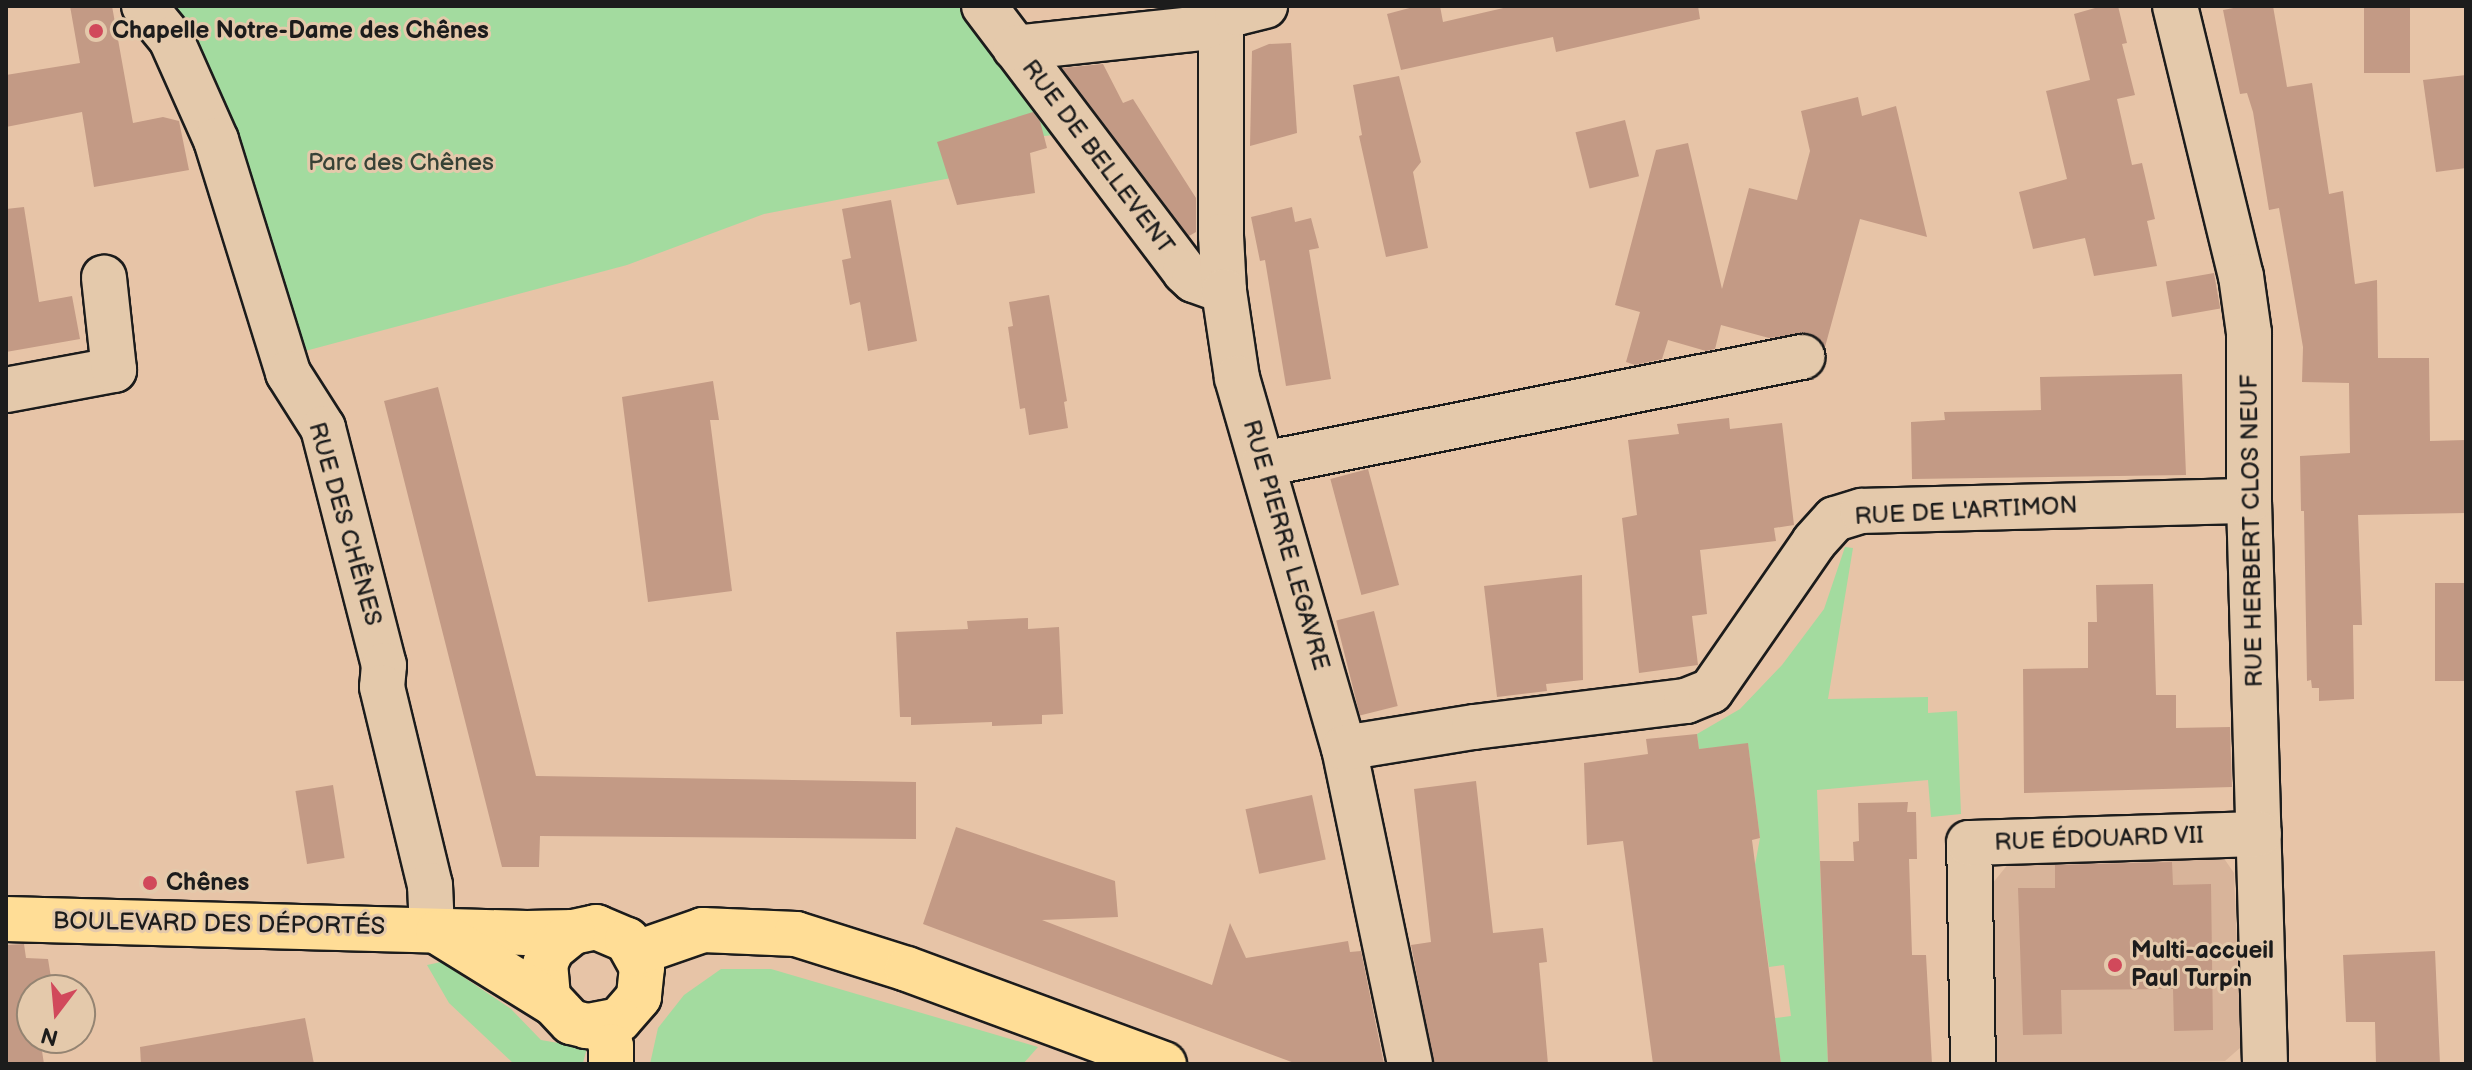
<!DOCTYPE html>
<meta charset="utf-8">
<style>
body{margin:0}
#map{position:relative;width:2472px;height:1070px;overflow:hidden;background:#e7c4a7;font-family:"Balsamiq Sans",sans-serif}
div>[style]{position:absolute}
.built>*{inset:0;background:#d8b49a}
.green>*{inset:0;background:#a3db9f}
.building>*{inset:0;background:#c39a85;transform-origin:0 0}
.roads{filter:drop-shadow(2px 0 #1c1c1c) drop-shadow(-2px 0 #1c1c1c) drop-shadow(0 2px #1c1c1c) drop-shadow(0 -2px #1c1c1c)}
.minor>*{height:44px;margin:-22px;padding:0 22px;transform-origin:22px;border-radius:22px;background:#e4c9ab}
.major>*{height:44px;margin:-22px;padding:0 22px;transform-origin:22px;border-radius:22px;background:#ffdd96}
.dots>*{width:22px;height:22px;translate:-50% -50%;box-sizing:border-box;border:4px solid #e4c9ab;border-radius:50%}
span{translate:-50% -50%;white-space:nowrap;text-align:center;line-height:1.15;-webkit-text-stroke:6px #e4c9ab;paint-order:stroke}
.poi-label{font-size:24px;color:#1c1c1c;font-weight:700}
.left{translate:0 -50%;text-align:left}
.street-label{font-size:24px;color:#1c1c1c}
.park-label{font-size:24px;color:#374236}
.frame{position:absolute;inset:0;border:8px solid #1c1c1c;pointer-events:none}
.north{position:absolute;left:16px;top:974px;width:80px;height:80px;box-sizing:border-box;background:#e4c9ab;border:2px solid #948472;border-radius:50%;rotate:196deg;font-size:22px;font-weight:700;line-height:32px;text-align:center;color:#1c1c1c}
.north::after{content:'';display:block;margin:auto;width:28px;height:36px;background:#d1495b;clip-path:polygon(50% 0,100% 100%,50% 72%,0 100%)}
</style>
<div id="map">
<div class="built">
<div style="clip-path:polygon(2223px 857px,2234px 873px,2241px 1047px,2225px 1061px,1999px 1064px,1993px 1058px,1992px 884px,2009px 863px)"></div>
</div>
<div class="green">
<div style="clip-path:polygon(167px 6px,969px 6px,1065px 134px,1044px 136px,951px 178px,764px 214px,627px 265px,294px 354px)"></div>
<div style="clip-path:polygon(1845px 547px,1853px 548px,1828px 699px,1928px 697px,1928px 713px,1957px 711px,1961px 814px,1931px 817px,1928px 780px,1817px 790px,1828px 1064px,1781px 1064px,1775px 1018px,1791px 1016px,1784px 965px,1769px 967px,1755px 865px,1760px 838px,1748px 744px,1699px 749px,1697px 734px,1740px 709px,1782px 665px,1824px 609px)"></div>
<div style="clip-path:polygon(441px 962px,511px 1009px,541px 1040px,587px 1048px,583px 1063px,514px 1064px,449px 1003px,427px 965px)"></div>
<div style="clip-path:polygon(721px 969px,771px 969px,1038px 1047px,1023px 1064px,650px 1064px,658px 1028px,684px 995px)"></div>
</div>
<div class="building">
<div style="clip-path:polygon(70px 6px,112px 6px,133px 123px,163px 117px,179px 121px,189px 170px,94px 187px,82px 112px,6px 127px,6px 75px,80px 63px)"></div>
<div style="clip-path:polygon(1417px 6px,1440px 6px,1443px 22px,1512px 6px,1698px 6px,1700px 19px,1556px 52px,1553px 37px,1401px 70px,1387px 14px)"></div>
<div style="clip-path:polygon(2102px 6px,2118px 6px,2127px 43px,2122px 44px,2135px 95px,2117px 99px,2132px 165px,2142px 163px,2155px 219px,2147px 221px,2157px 266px,2094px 276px,2085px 238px,2033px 249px,2019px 192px,2067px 179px,2046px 91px,2090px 80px,2074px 14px)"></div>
<div style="clip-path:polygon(2244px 6px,2273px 6px,2287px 87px,2312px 83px,2329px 194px,2343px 191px,2355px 284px,2377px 280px,2378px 358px,2429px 358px,2430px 441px,2466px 440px,2466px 513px,2358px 515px,2362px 625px,2353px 625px,2354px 699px,2319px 701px,2319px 688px,2312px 688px,2311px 680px,2307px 681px,2304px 511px,2301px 511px,2300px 456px,2350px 453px,2349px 383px,2302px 382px,2303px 347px,2279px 208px,2269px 210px,2253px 112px,2247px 93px,2240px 94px,2223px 10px)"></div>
<div style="left:2364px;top:6px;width:46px;height:67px"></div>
<div style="clip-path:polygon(1291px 43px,1297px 133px,1250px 146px,1252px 51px,1269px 44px)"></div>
<div style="clip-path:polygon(1103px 64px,1123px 103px,1133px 99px,1196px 198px,1196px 232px,1189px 236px,1062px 68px)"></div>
<div style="clip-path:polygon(2466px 75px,2466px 168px,2436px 172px,2423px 80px)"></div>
<div style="clip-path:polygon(1399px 76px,1421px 162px,1413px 172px,1428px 248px,1386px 257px,1359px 136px,1362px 135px,1353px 85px)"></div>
<div style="clip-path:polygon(1858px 97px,1862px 116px,1896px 106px,1927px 237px,1860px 219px,1825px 347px,1809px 333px,1769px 338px,1721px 325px,1715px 349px,1706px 351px,1668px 340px,1662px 359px,1635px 365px,1626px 362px,1640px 312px,1615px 305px,1656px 150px,1688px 143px,1722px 289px,1749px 188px,1797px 200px,1810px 151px,1801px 111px)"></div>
<div style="clip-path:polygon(1033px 112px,1040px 121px,1047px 148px,1030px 153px,1035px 193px,957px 205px,937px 142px)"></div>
<div style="left:1625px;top:120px;width:58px;height:51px;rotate:76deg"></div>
<div style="clip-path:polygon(891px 200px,917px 341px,868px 351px,860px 302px,850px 305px,842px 260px,851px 258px,842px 209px)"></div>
<div style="clip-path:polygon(24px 207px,39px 302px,72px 296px,80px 339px,6px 352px,6px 209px)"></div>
<div style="clip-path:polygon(1292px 207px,1295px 222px,1311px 218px,1319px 248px,1309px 250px,1331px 379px,1286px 386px,1265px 260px,1260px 261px,1251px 217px)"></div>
<div style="left:2214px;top:273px;width:36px;height:49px;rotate:80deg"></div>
<div style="clip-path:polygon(1049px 295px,1067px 401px,1064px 402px,1068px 428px,1029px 435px,1025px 408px,1020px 409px,1008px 327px,1013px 326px,1009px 302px)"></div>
<div style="clip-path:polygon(2182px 374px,2186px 475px,1912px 479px,1911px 422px,1945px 420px,1944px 412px,2041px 410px,2040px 377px)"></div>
<div style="clip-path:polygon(713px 381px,719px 420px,710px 420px,732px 591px,648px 602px,622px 397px)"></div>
<div style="clip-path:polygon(438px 387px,536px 776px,916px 782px,916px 839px,540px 836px,539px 867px,502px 867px,384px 401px)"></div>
<div style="clip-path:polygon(1729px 418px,1730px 429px,1782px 423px,1794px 525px,1774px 528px,1776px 541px,1700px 550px,1707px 614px,1692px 616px,1698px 665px,1639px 673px,1622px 518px,1637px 515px,1628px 440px,1679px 434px,1677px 424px)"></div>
<div style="left:1368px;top:469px;width:120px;height:39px;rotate:75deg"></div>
<div style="clip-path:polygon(1582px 575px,1583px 680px,1546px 684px,1547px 691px,1497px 697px,1484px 586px)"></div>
<div style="left:2466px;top:583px;width:98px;height:31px;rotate:90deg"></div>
<div style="clip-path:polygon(2153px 584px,2156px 695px,2176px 695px,2176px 728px,2230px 727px,2232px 787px,2024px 793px,2023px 669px,2088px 668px,2088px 622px,2097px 622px,2096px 585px)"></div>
<div style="left:1374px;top:611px;width:98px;height:39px;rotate:76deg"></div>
<div style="clip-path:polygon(1028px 618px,1028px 629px,1059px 627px,1063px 714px,1042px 715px,1042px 724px,992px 726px,992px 722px,911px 725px,911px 717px,900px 717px,896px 632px,968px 629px,967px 621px)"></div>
<div style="clip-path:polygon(1697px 734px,1699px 749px,1748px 743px,1760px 838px,1752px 840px,1781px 1064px,1653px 1064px,1623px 841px,1587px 845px,1584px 763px,1648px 754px,1646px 739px)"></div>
<div style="clip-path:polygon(1476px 781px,1493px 933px,1543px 928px,1547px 962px,1539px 963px,1548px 1064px,1434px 1064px,1411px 945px,1431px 942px,1414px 789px)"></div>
<div style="left:333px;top:785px;width:74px;height:38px;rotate:81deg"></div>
<div style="left:1312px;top:795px;width:66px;height:68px;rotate:78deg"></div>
<div style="clip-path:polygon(1908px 802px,1907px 812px,1916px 812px,1917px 859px,1909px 859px,1912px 955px,1926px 955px,1932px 1064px,1828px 1064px,1820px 861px,1854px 861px,1853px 842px,1859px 841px,1858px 803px)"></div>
<div style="clip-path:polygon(956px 827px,1115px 881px,1118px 917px,1042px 920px,1212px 985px,1230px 923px,1246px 958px,1348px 941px,1350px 952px,1361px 951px,1384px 1064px,1297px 1064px,923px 924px)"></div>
<div style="clip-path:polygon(2172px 862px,2173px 885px,2211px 884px,2213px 1030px,2174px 1031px,2173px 989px,2061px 990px,2062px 1034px,2023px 1035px,2018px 888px,2055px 888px,2055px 865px)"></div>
<div style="clip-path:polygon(24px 944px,26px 958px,48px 959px,53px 990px,31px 990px,32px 1038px,40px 1038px,44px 1064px,6px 1064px,6px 945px)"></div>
<div style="clip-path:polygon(2435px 951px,2440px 1064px,2376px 1064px,2375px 1022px,2346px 1022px,2343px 955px)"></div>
<div style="clip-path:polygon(305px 1018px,314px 1064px,141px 1064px,140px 1047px)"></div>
</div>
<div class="roads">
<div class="minor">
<div style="left:144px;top:6px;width:43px;rotate:50.7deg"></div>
<div style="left:171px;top:39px;width:111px;rotate:66deg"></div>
<div style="left:216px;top:140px;width:244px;rotate:72.8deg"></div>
<div style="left:288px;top:373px;width:65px;rotate:57.5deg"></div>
<div style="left:323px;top:428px;width:245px;rotate:75.6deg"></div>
<div style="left:384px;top:665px;width:22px;rotate:95deg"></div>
<div style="left:382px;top:687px;width:204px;rotate:76.4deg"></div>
<div style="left:430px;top:885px;width:44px;rotate:87.4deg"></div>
<div style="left:984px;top:6px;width:333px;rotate:52.9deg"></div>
<div style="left:1185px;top:272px;width:12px;rotate:42deg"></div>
<div style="left:1194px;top:280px;width:32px;rotate:20deg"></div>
<div style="left:1221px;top:6px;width:230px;rotate:90deg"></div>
<div style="left:1221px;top:236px;width:55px;rotate:86.9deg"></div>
<div style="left:1224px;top:291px;width:88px;rotate:81.5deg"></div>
<div style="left:1237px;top:378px;width:385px;rotate:73.9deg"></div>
<div style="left:1344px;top:748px;width:323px;rotate:78.2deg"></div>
<div style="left:2175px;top:6px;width:278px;rotate:76.3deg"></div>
<div style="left:2241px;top:276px;width:58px;rotate:82deg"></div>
<div style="left:2249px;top:333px;width:168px;rotate:90deg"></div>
<div style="left:2249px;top:501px;width:563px;rotate:88.37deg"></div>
<div style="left:1015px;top:48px;width:187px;rotate:-6.1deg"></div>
<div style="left:1201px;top:28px;width:39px;rotate:-23deg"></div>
<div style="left:1237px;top:13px;width:29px;rotate:-14deg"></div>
<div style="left:6px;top:390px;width:110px;rotate:-10.5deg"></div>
<div style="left:114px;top:370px;width:93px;rotate:-96.2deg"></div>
<div style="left:1263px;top:464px;width:550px;rotate:-11.23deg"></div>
<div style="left:1344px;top:748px;width:132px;rotate:-9.2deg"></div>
<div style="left:1474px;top:727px;width:214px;rotate:-7deg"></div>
<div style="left:1686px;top:701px;width:27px;rotate:-22deg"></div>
<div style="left:1711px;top:691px;width:181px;rotate:-55.3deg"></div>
<div style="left:1814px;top:542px;width:31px;rotate:-48deg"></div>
<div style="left:1835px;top:519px;width:28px;rotate:-17deg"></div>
<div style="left:1862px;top:511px;width:387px;rotate:-1.5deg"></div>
<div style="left:1973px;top:1064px;width:221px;rotate:-91deg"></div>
<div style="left:1969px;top:843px;width:290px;rotate:-1.8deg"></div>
</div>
<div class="major">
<div style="left:6px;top:919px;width:521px;rotate:1.54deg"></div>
<div style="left:527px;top:933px;width:46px;rotate:-1.2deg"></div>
<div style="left:573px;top:932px;width:24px;rotate:-12deg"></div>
<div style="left:596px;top:927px;width:34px;rotate:23deg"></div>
<div style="left:627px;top:940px;width:31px;rotate:61deg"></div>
<div style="left:642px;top:967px;width:30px;rotate:96deg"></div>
<div style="left:639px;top:997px;width:30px;rotate:131deg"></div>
<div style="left:619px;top:1020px;width:33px;rotate:169deg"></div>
<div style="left:587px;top:1026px;width:16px;rotate:-166deg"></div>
<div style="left:571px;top:1022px;width:34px;rotate:-133deg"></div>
<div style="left:548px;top:997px;width:33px;rotate:-95deg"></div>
<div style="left:545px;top:964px;width:17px;rotate:-65deg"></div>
<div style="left:552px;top:949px;width:27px;rotate:-39deg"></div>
<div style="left:438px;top:932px;width:133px;rotate:31.8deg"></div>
<div style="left:637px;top:953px;width:70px;rotate:-19.2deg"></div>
<div style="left:703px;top:930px;width:93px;rotate:2.5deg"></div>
<div style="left:796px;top:934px;width:116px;rotate:17.5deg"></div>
<div style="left:907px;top:969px;width:274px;rotate:20.3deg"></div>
<div style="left:604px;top:1026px;width:21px;rotate:71deg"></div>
<div style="left:611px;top:1046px;width:18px;rotate:90deg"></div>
</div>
</div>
<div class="dots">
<div style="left:96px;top:31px;background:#d1495b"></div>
<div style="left:150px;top:883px;background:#d1495b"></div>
<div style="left:2115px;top:965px;background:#d1495b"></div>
</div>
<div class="poi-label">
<span class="left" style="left:112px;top:31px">Chapelle Notre-Dame des Chênes</span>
<span class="left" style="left:166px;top:883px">Chênes</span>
<span class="left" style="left:2131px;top:965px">Multi-accueil<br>Paul Turpin</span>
</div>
<div class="street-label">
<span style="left:1098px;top:157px;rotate:53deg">RUE DE BELLEVENT</span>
<span style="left:1966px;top:511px;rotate:-3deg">RUE DE L'ARTIMON</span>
<span style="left:345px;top:524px;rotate:74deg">RUE DES CHÊNES</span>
<span style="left:2252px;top:531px;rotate:-91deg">RUE HERBERT CLOS NEUF</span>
<span style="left:1286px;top:545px;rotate:74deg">RUE PIERRE LEGAVRE</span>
<span style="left:2099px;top:839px;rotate:-2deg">RUE ÉDOUARD VII</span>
<span style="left:219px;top:924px;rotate:1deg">BOULEVARD DES DÉPORTÉS</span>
</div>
<div class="park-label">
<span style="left:401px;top:163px">Parc des Chênes</span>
</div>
<div class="frame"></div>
<div class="north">N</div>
</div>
